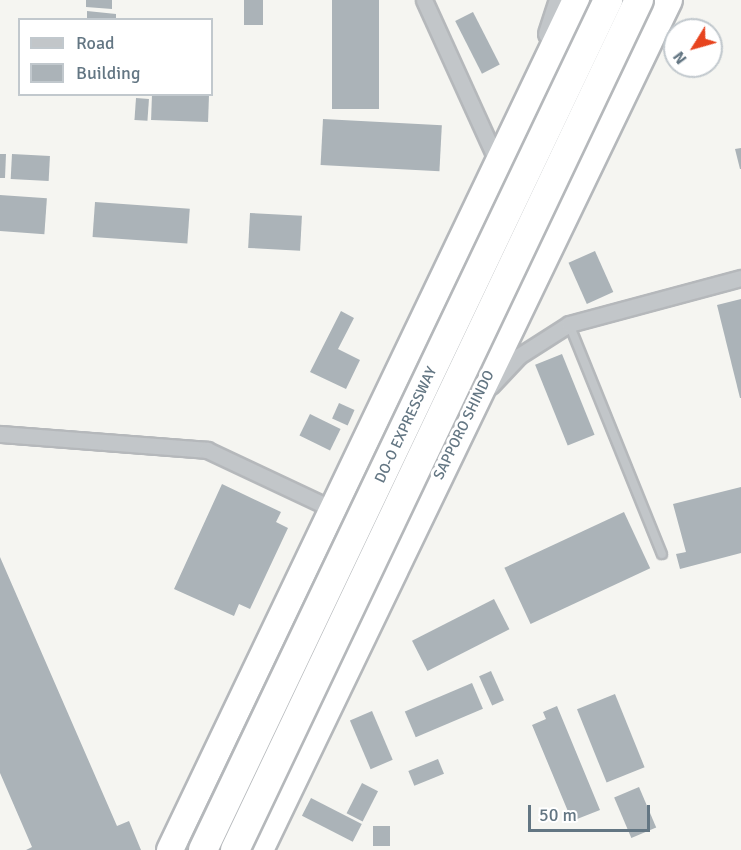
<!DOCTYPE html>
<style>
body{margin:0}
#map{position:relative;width:741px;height:850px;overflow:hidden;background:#f5f5f1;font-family:Signika,sans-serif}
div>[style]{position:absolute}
.building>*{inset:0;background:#abb3b8;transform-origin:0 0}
.roads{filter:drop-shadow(2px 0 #b5b8bb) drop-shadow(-2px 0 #b5b8bb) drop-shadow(0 2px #b5b8bb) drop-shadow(0 -2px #b5b8bb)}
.service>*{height:8px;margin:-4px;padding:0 4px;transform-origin:4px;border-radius:4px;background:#c2c6c9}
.minor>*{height:15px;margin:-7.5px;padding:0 7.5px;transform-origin:7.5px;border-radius:7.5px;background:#c2c6c9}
.tertiary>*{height:20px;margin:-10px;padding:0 10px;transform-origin:10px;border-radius:10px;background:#c2c6c9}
.trunk>*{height:26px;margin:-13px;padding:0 13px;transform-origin:13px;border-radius:13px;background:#fff}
.bridges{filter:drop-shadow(2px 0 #b5b8bb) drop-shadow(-2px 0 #b5b8bb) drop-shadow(0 2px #b5b8bb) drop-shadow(0 -2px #b5b8bb)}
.motorway-bridge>*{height:28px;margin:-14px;padding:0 14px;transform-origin:14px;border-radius:14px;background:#fff}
span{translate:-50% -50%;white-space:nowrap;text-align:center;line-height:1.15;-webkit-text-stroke:6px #fff;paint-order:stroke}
.street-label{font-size:15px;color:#637683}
.legend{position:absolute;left:18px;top:18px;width:195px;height:78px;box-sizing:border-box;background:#fff;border:2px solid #c1c8cd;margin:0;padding:8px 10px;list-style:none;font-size:18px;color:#637683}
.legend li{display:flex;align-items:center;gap:12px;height:30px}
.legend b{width:30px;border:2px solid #c1c8cd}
.north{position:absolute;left:663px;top:18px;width:60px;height:60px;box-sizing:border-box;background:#fff;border:2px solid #c1c8cd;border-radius:50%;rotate:233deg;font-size:16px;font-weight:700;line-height:24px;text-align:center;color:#637683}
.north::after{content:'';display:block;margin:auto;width:21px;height:27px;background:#e7441e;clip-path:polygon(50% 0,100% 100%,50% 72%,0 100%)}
.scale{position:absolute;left:528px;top:805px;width:122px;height:27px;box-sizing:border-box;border:3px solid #637683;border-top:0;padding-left:8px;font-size:18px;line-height:21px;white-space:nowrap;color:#637683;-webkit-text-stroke:4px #fff;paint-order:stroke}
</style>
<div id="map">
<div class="building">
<div style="clip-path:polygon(86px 0,112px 0,112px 9px,86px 7px)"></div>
<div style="left:244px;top:0;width:19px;height:25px"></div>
<div style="left:332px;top:0;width:47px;height:109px"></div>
<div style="clip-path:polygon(87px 11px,116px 14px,116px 20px,87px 20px)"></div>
<div style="left:473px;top:12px;width:59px;height:20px;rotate:63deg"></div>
<div style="left:152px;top:94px;width:57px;height:26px;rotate:2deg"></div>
<div style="left:136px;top:98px;width:13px;height:22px;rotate:4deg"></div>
<div style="left:323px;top:119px;width:119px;height:46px;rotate:3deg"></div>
<div style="clip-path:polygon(741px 148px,741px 169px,740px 169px,735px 149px)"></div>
<div style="clip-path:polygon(0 154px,6px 154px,5px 178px,0 178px)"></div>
<div style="left:12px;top:154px;width:38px;height:25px;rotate:3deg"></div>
<div style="left:0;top:195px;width:47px;height:36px;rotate:4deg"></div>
<div style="left:95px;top:202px;width:95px;height:35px;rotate:4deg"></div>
<div style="left:250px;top:213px;width:52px;height:35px;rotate:3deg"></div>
<div style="left:595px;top:251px;width:45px;height:29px;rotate:66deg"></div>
<div style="clip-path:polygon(741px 299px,741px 398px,740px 398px,717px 305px)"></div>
<div style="clip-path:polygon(341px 311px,354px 318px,338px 349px,360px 360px,346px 389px,310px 372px)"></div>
<div style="left:562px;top:354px;width:87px;height:29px;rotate:68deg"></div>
<div style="left:339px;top:403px;width:17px;height:17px;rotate:24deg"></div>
<div style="left:310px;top:414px;width:34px;height:24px;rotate:26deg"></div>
<div style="clip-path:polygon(222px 484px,281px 512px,276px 522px,288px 528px,250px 609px,239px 604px,234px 616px,174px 589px)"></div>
<div style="clip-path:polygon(741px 487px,741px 553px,680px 569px,676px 554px,686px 552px,673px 504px)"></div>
<div style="left:624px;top:512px;width:62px;height:132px;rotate:65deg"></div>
<div style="clip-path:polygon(0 557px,117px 826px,129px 821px,141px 850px,26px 850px,32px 847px,0 773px)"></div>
<div style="left:494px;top:599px;width:34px;height:92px;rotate:63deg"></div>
<div style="left:491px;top:671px;width:32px;height:13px;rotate:66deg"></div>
<div style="left:472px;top:683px;width:28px;height:73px;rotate:67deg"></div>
<div style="left:615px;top:694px;width:79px;height:41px;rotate:68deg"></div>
<div style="clip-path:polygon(557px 706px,600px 810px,572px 821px,532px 725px,546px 719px,543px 712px)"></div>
<div style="left:372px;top:711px;width:53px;height:24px;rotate:67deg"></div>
<div style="left:438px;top:759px;width:16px;height:32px;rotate:68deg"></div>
<div style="left:362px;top:783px;width:18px;height:34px;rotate:27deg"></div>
<div style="left:639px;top:787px;width:44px;height:27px;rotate:67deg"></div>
<div style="left:311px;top:798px;width:57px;height:20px;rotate:27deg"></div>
<div style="left:373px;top:826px;width:17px;height:20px"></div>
</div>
<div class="roads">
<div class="service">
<div style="left:569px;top:324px;width:248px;rotate:68deg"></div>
</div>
<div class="minor">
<div style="left:424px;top:0;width:181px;rotate:65.6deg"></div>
<div style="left:491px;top:386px;width:41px;rotate:-47deg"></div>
<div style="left:519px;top:356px;width:59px;rotate:-32.6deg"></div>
<div style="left:569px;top:324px;width:178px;rotate:-15deg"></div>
<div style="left:0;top:434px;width:208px;rotate:4.4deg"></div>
<div style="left:207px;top:450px;width:174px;rotate:25.2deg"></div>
</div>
<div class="tertiary">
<div style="left:549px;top:34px;width:36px;rotate:-72deg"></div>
</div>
<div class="trunk">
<div style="left:170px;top:850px;width:942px;rotate:-64.47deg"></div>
<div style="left:260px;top:850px;width:943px;rotate:-64.3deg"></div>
</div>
</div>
<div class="bridges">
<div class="motorway-bridge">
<div style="left:203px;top:850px;width:942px;rotate:-64.52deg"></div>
<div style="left:235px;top:850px;width:941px;rotate:-64.58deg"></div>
</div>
</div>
<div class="street-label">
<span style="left:406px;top:425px;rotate:-65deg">DO-O EXPRESSWAY</span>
<span style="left:464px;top:425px;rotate:-64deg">SAPPORO SHINDO</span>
</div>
<ul class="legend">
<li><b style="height:8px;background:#c2c6c9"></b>Road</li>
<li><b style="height:16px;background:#abb3b8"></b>Building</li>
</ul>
<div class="north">N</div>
<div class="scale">50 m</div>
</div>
